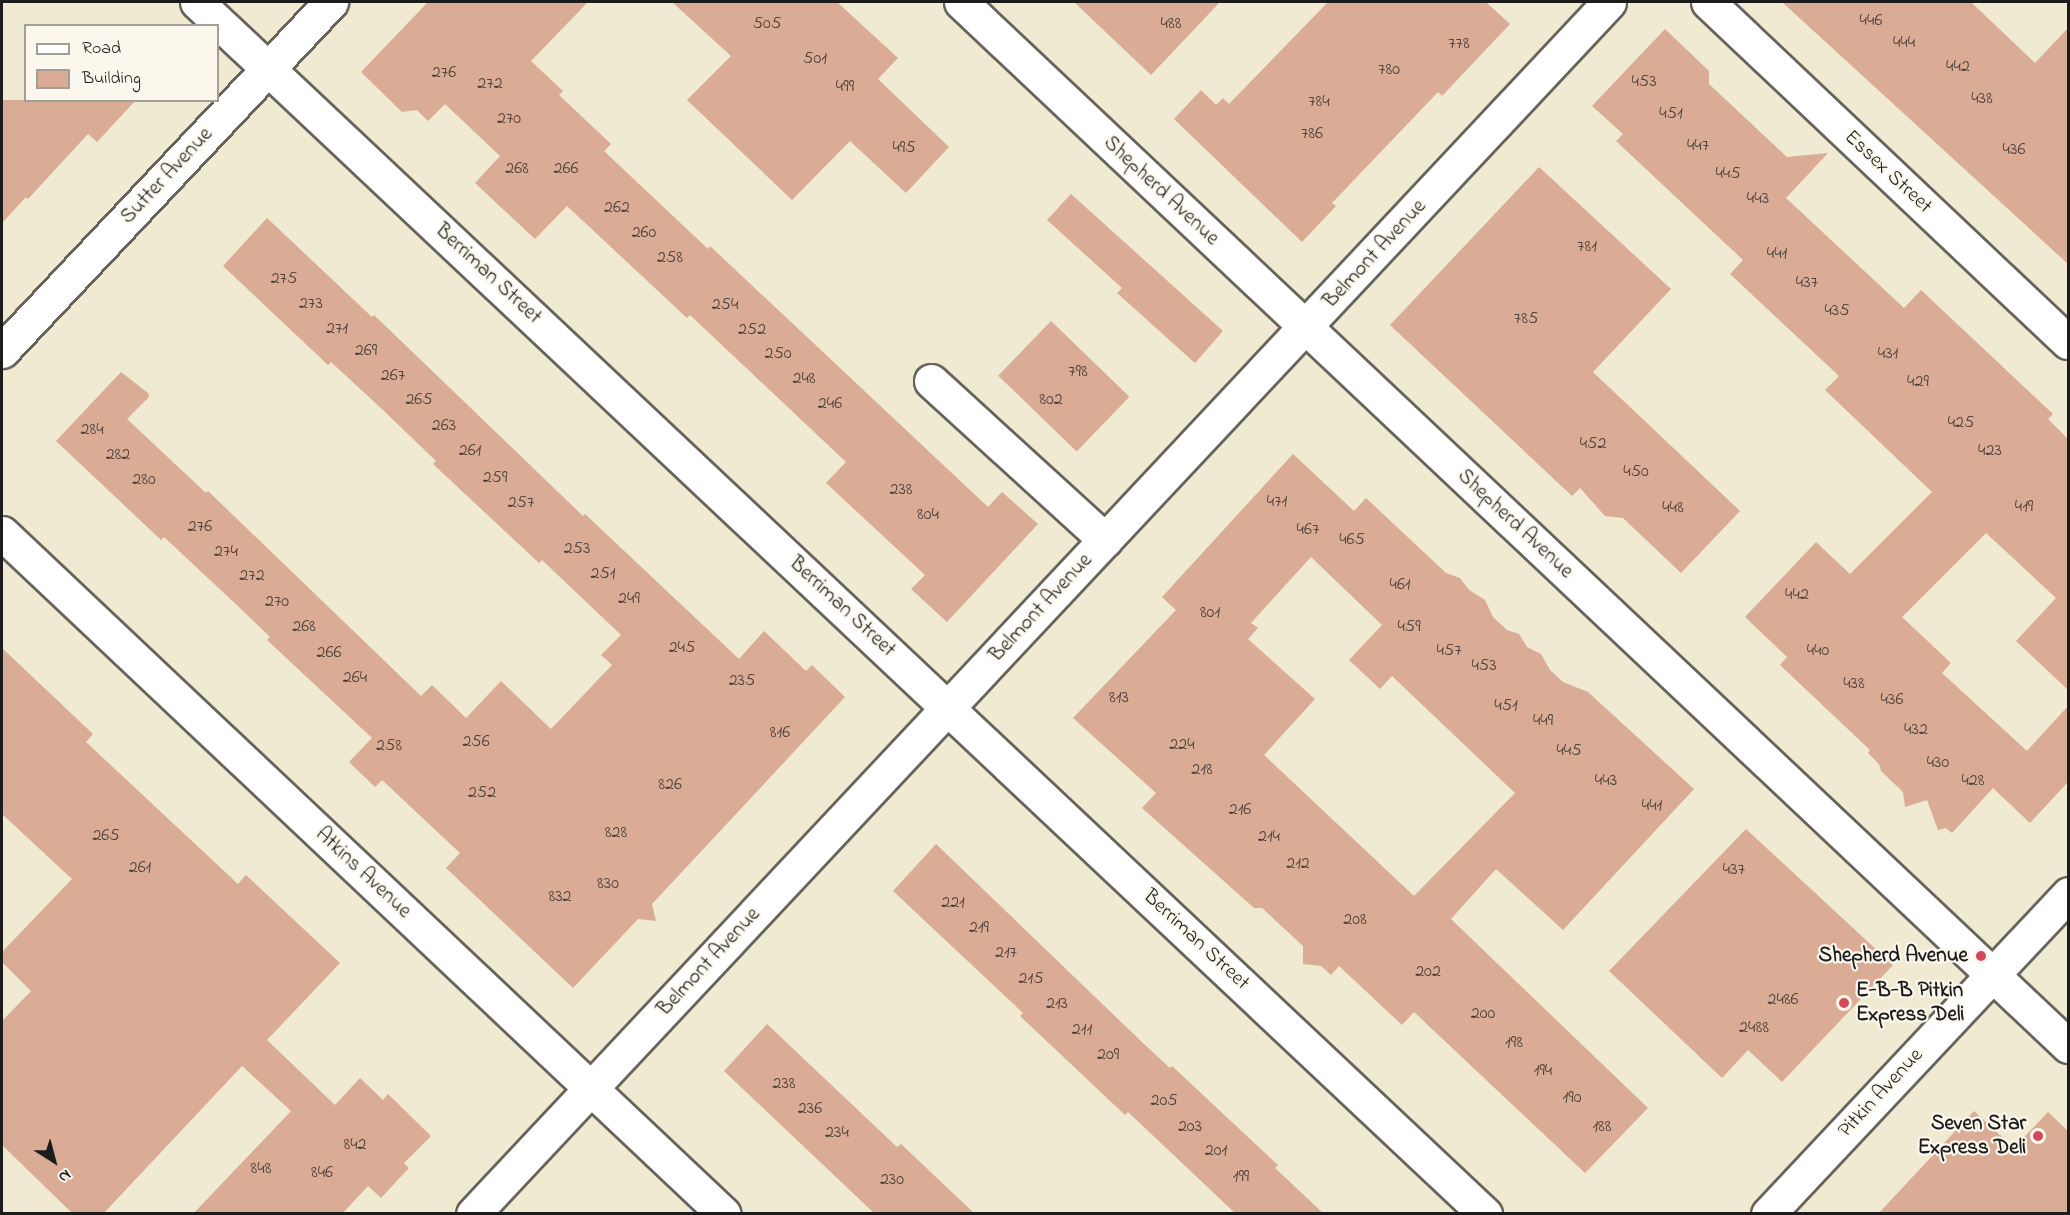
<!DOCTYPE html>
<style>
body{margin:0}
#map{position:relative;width:2070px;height:1215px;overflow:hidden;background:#efead1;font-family:"Indie Flower",sans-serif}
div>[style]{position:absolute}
.building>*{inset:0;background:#daab95;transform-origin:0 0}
.roads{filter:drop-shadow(2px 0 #66645b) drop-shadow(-2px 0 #66645b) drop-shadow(0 2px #66645b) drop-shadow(0 -2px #66645b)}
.minor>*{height:33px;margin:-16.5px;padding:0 16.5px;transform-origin:16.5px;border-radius:16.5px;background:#fff}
.dots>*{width:16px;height:16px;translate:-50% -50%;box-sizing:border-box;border:3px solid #fbf7ec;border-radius:50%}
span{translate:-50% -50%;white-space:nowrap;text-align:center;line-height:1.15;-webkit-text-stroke:4.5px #fbf7ec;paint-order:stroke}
.number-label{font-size:18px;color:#4c403a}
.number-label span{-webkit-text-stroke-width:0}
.street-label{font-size:21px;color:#1c1c1c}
.poi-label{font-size:21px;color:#1c1c1c;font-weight:700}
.right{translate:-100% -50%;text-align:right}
.left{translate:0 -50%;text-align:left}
.frame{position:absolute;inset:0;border:3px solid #1c1c1c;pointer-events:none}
.legend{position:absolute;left:24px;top:24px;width:195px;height:78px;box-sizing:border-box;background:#fbf7ec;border:2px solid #a29f99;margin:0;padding:8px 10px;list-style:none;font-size:18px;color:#1c1c1c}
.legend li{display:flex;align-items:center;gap:12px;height:30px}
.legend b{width:30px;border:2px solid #a29f99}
.north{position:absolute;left:24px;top:1131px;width:60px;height:60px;-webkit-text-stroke:4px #fbf7ec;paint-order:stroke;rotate:144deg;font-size:16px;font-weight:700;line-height:24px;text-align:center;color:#1c1c1c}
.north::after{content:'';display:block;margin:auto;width:21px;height:27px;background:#1c1c1c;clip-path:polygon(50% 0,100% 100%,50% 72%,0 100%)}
</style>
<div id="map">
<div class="building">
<div style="clip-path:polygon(428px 2px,588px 2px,531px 61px,563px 91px,559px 95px,611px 144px,604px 151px,708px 249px,710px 246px,988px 507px,1002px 492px,1038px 524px,947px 622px,911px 589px,925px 575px,826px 483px,846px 462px,690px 315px,687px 318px,567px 206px,535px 239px,475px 183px,500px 156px,445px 104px,428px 121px,417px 110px,402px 112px,361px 72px)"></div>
<div style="clip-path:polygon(672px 2px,837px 2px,898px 58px,878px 79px,949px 147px,906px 193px,850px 141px,792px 200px,687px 100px,731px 56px)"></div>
<div style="clip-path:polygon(1074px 2px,1220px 2px,1151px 75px)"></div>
<div style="clip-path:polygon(1328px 2px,1486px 2px,1510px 24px,1442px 96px,1438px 92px,1332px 203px,1336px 206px,1302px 242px,1174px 119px,1201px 90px,1216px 105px,1223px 98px,1229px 104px)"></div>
<div style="clip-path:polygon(1782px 2px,1971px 2px,2035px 63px,2068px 28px,2068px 264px)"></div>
<div style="clip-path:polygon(1665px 29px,1709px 71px,1709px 84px,1787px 157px,1828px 153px,1786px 198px,1904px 308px,1921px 290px,2053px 414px,2048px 419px,2068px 439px,2068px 690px,2016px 641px,2056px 598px,1986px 533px,1902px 617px,1951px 663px,1942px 673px,2027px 751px,2068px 706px,2068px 782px,2030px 823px,1993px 788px,1952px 833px,1946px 828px,1938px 830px,1927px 800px,1905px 807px,1903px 792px,1881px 771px,1879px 764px,1868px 753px,1870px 750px,1780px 665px,1787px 657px,1745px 617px,1816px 542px,1850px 574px,1932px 492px,1825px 390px,1839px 376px,1730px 274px,1743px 260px,1616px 141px,1623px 134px,1592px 106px)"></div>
<div style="clip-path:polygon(2px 100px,136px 100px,97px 142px,88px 134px,28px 199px,26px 197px,2px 223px)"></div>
<div style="clip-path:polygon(1539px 167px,1671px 289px,1593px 372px,1740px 511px,1681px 573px,1623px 518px,1605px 516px,1580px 488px,1572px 496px,1390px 325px)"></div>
<div style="clip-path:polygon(1071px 194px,1223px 331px,1195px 363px,1117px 293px,1122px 288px,1047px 220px)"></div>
<div style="clip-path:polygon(267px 218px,372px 317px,374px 315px,583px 516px,585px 514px,739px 659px,764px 631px,806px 671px,812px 665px,845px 697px,652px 904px,656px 921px,638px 919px,573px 988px,446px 868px,460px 853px,382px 780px,375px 787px,349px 762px,372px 738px,267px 640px,270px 637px,241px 609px,164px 537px,161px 540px,56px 441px,121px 372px,148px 393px,149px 397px,127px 419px,206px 493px,208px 491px,421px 696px,432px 685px,466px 718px,501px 681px,551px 729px,612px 665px,601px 655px,621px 635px,542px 560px,539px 563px,433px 464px,436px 461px,384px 411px,331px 362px,328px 365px,223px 266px)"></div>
<div style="left:1051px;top:321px;width:109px;height:76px;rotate:44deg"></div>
<div style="clip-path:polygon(evenodd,1293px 454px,1354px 511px,1366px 498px,1446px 573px,1460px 578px,1469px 590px,1485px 600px,1493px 617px,1507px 630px,1519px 634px,1527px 647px,1541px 654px,1550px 670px,1563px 682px,1588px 692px,1694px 789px,1563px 930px,1496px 869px,1451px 919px,1648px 1108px,1585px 1173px,1414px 1012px,1402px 1025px,1339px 966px,1331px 975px,1321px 966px,1303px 964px,1303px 946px,1262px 908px,1254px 908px,1142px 808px,1156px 793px,1073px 718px,1176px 610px,1162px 597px,1293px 454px,1311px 557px,1382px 625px,1349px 660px,1380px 689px,1392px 676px,1515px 793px,1414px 896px,1264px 755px,1315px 699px,1248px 639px,1258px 628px,1251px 623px,1311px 557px)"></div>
<div style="clip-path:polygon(2px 648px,93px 734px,86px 742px,238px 884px,246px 875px,340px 963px,267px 1040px,335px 1105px,360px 1078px,383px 1100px,388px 1094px,431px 1136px,404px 1163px,409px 1168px,381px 1198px,368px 1186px,342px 1214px,193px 1214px,291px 1111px,242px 1066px,103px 1214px,73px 1214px,2px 1145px,2px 1021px,31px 991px,2px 962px,2px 952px,72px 879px,2px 814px)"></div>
<div style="clip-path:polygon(1746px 829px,1893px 965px,1782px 1082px,1748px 1050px,1722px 1078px,1609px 971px)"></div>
<div style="clip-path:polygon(936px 844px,1144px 1044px,1170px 1068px,1172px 1066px,1278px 1165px,1275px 1168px,1324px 1214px,1236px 1214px,1128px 1112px,1125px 1115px,1020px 1016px,1023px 1013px,893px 891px)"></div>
<div style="clip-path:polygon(767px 1024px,897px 1147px,901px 1144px,975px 1214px,875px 1214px,724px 1071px)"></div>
<div style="clip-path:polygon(1974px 1111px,2014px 1148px,2048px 1112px,2068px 1131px,2068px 1214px,1878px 1214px)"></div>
</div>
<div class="roads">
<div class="minor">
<div style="left:197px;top:2px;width:1769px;rotate:43.26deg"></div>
<div style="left:961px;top:2px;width:1522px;rotate:43.32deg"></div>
<div style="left:1708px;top:2px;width:495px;rotate:43.4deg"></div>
<div style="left:2px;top:351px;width:480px;rotate:-46.7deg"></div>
<div style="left:931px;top:381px;width:236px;rotate:42.4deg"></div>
<div style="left:2px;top:533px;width:992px;rotate:43.33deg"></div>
<div style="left:473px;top:1214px;width:1661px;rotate:-46.85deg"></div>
<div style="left:1768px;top:1214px;width:439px;rotate:-46.8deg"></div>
</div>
</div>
<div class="dots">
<div style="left:1981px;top:956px;background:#d1495b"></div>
<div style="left:1844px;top:1003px;background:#d1495b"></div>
<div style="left:2038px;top:1136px;background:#d1495b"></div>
</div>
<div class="number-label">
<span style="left:1871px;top:21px">446</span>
<span style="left:767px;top:24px">505</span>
<span style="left:1171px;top:24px">488</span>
<span style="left:1904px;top:43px">444</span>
<span style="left:1459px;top:44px">778</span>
<span style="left:815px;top:59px">501</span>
<span style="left:1958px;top:67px">442</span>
<span style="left:1389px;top:70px">780</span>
<span style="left:444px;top:73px">276</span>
<span style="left:1644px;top:82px">453</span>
<span style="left:490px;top:84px">272</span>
<span style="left:845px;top:87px">499</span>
<span style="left:1982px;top:99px">438</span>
<span style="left:1319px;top:102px">784</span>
<span style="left:1671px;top:114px">451</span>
<span style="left:509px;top:119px">270</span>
<span style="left:1312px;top:134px">786</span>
<span style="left:1698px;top:146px">447</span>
<span style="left:904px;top:148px">495</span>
<span style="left:2014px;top:150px">436</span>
<span style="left:517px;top:169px">268</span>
<span style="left:566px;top:169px">266</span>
<span style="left:1728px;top:174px">445</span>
<span style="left:1758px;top:199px">443</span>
<span style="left:617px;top:208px">262</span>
<span style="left:644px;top:233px">260</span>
<span style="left:1587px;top:247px">781</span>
<span style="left:1777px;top:254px">441</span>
<span style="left:670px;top:258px">258</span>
<span style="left:284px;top:279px">275</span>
<span style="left:1807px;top:283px">437</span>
<span style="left:311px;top:304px">273</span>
<span style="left:725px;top:305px">254</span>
<span style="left:1837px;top:311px">435</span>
<span style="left:1526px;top:319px">785</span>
<span style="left:337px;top:329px">271</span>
<span style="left:752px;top:330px">252</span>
<span style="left:366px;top:351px">269</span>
<span style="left:778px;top:354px">250</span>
<span style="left:1888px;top:354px">431</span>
<span style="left:1078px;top:372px">798</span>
<span style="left:393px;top:376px">267</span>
<span style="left:804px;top:379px">248</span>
<span style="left:1918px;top:382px">429</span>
<span style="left:419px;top:400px">265</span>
<span style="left:1051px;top:400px">802</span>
<span style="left:830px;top:404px">246</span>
<span style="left:1961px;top:423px">425</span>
<span style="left:444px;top:426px">263</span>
<span style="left:92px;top:430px">284</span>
<span style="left:1593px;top:444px">452</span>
<span style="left:470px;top:451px">261</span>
<span style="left:1990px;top:451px">423</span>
<span style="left:118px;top:455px">282</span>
<span style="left:1636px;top:472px">450</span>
<span style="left:495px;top:478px">259</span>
<span style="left:144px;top:480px">280</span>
<span style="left:901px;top:490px">238</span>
<span style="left:1277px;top:502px">471</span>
<span style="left:521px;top:503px">257</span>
<span style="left:2024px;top:507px">419</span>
<span style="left:1673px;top:508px">448</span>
<span style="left:928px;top:515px">804</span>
<span style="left:200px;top:527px">276</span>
<span style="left:1308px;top:530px">467</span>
<span style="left:1352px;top:540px">465</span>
<span style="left:577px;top:549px">253</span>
<span style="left:226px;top:552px">274</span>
<span style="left:603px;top:574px">251</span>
<span style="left:252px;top:576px">272</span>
<span style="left:1400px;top:585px">461</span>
<span style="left:1797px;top:595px">442</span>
<span style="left:629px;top:599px">249</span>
<span style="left:277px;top:602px">270</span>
<span style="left:1210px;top:613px">801</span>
<span style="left:304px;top:627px">268</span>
<span style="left:1409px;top:627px">459</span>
<span style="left:682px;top:648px">245</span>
<span style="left:1449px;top:651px">457</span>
<span style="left:1818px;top:651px">440</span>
<span style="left:329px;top:653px">266</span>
<span style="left:1484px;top:666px">453</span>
<span style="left:355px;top:678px">264</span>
<span style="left:742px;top:681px">235</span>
<span style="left:1854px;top:684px">438</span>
<span style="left:1119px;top:698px">813</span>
<span style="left:1892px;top:700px">436</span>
<span style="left:1506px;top:706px">451</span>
<span style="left:1543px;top:721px">449</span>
<span style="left:1916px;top:730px">432</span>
<span style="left:780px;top:733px">816</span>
<span style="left:476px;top:742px">256</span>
<span style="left:1182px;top:745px">224</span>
<span style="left:389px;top:746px">258</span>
<span style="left:1569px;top:751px">445</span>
<span style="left:1938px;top:763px">430</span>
<span style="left:1202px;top:770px">218</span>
<span style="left:1606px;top:781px">443</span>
<span style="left:1973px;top:781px">428</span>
<span style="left:670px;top:785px">826</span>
<span style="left:482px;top:793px">252</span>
<span style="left:1652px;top:806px">441</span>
<span style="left:1240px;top:810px">216</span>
<span style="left:616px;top:833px">828</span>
<span style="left:106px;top:836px">265</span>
<span style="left:1269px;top:837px">214</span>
<span style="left:1298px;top:864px">212</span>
<span style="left:140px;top:868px">261</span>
<span style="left:1734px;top:870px">437</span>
<span style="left:608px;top:884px">830</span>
<span style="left:560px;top:897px">832</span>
<span style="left:953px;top:903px">221</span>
<span style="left:1355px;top:920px">208</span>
<span style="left:979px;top:928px">219</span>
<span style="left:1006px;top:953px">217</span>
<span style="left:1428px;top:972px">202</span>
<span style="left:1031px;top:979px">215</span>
<span style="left:1783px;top:1000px">2486</span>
<span style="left:1057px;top:1004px">213</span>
<span style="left:1483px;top:1014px">200</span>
<span style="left:1754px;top:1028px">2488</span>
<span style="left:1082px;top:1030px">211</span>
<span style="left:1514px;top:1043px">198</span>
<span style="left:1108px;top:1055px">209</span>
<span style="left:1543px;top:1071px">194</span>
<span style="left:784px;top:1084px">238</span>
<span style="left:1572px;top:1098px">190</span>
<span style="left:1164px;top:1101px">205</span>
<span style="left:810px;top:1109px">236</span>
<span style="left:1190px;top:1127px">203</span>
<span style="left:1602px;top:1127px">188</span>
<span style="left:837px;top:1133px">234</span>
<span style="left:355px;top:1145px">842</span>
<span style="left:1216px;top:1151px">201</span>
<span style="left:261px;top:1169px">848</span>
<span style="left:322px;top:1173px">846</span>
<span style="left:1241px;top:1177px">199</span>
<span style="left:892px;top:1180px">230</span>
</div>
<div class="street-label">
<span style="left:1888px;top:172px;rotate:43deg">Essex Street</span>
<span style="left:167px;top:176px;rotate:-47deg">Sutter Avenue</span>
<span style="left:1161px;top:191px;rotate:43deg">Shepherd Avenue</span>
<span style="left:1375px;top:254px;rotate:-47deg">Belmont Avenue</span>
<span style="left:488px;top:274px;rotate:43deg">Berriman Street</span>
<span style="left:1515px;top:524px;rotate:43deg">Shepherd Avenue</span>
<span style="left:842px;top:607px;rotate:43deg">Berriman Street</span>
<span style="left:1041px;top:608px;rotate:-47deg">Belmont Avenue</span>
<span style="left:363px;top:873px;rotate:43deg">Atkins Avenue</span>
<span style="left:1196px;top:940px;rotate:43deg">Berriman Street</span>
<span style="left:709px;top:962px;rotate:-47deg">Belmont Avenue</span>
<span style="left:1881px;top:1093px;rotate:-47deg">Pitkin Avenue</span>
</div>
<div class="poi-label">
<span class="right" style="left:1968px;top:956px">Shepherd Avenue</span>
<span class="left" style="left:1856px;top:1003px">E-B-B Pitkin<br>Express Deli</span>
<span class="right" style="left:2026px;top:1136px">Seven Star<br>Express Deli</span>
</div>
<div class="frame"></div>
<ul class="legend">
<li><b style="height:8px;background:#fff"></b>Road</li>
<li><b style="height:16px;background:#daab95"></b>Building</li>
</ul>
<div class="north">N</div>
</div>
